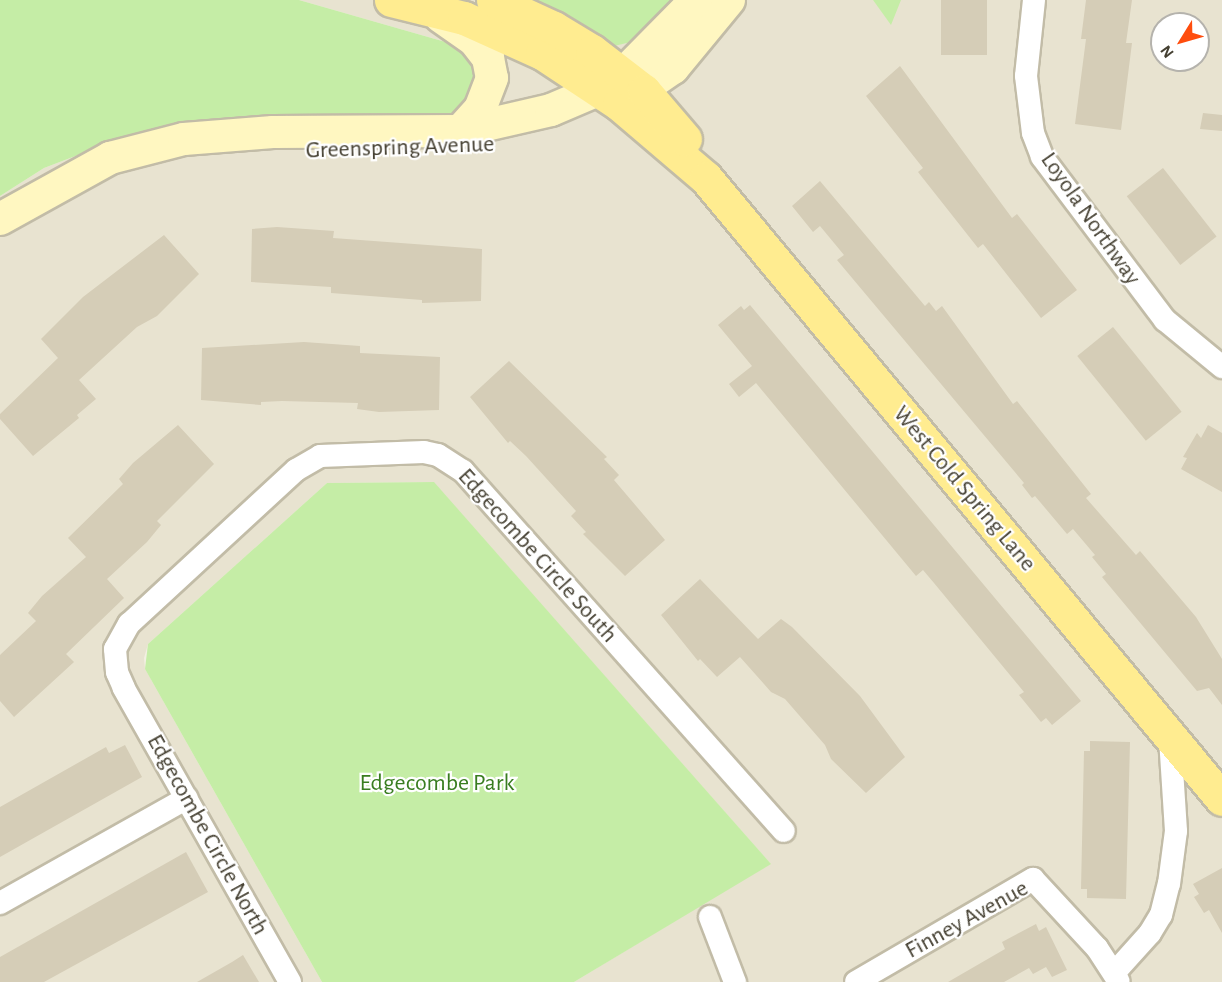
<!DOCTYPE html>
<style>
body{margin:0}
#map{position:relative;width:1222px;height:982px;overflow:hidden;background:#f3f0e2;font-family:"Alegreya Sans",sans-serif}
div>[style]{position:absolute}
.residential>*{inset:0;background:#e8e3d0}
.green>*{inset:0;background:#c5eda6}
.building>*{inset:0;background:#d5cdb7;transform-origin:0 0}
.roads{filter:drop-shadow(2px 0 #c2bca7) drop-shadow(-2px 0 #c2bca7) drop-shadow(0 2px #c2bca7) drop-shadow(0 -2px #c2bca7)}
.minor>*{height:22px;margin:-11px;padding:0 11px;transform-origin:11px;border-radius:11px;background:#fff}
.secondary>*{height:32px;margin:-16px;padding:0 16px;transform-origin:16px;border-radius:16px;background:#fff7c1}
.primary>*{height:33px;margin:-16.5px;padding:0 16.5px;transform-origin:16.5px;border-radius:16.5px;background:#ffec90}
span{translate:-50% -50%;white-space:nowrap;text-align:center;line-height:1.15;-webkit-text-stroke:4.5px #fff;paint-order:stroke}
.street-label{font-size:24px;color:#454032}
.park-label{font-size:24px;color:#397d20}
.north{position:absolute;left:1150px;top:12px;width:60px;height:60px;box-sizing:border-box;background:#fff;border:2px solid #b5b3ad;border-radius:50%;rotate:233deg;font-size:16px;font-weight:700;line-height:24px;text-align:center;color:#454032}
.north::after{content:'';display:block;margin:auto;width:21px;height:27px;background:#ff4d0e;clip-path:polygon(50% 0,100% 100%,50% 72%,0 100%)}
</style>
<div id="map">
<div class="residential">
<div style="clip-path:polygon(evenodd,299px 0,1222px 0,1222px 982px,574px 982px,770px 863px,433px 482px,327px 483px,148px 644px,144px 658px,145px 669px,322px 982px,0 982px,0 196px,44px 168px,120px 139px,463px 47px,299px 0,1162px 24px,1198px 24px,1198px 60px,1162px 60px,1162px 24px)"></div>
</div>
<div class="green">
<div style="clip-path:polygon(0 0,299px 0,463px 47px,474px 59px,480px 79px,474px 95px,455px 115px,227px 121px,120px 139px,44px 168px,0 196px)"></div>
<div style="clip-path:polygon(511px 0,677px 0,654px 26px,631px 42px,614px 46px)"></div>
<div style="clip-path:polygon(873px 0,901px 0,891px 25px)"></div>
<div style="clip-path:polygon(434px 482px,771px 864px,574px 982px,322px 982px,145px 669px,148px 644px,327px 483px)"></div>
</div>
<div class="building">
<div style="left:941px;top:0;width:46px;height:55px"></div>
<div style="clip-path:polygon(1086px 0,1132px 0,1126px 43px,1132px 43px,1121px 130px,1075px 124px,1086px 39px,1081px 39px)"></div>
<div style="clip-path:polygon(900px 66px,1012px 218px,1017px 214px,1077px 290px,1041px 318px,983px 244px,978px 248px,918px 172px,923px 168px,866px 96px)"></div>
<div style="clip-path:polygon(1203px 113px,1222px 115px,1222px 131px,1200px 129px)"></div>
<div style="left:1163px;top:168px;width:87px;height:46px;rotate:52deg"></div>
<div style="clip-path:polygon(820px 181px,925px 306px,929px 302px,936px 311px,942px 306px,1013px 404px,1017px 401px,1091px 494px,1086px 498px,1136px 555px,1140px 551px,1196px 617px,1222px 659px,1222px 705px,1209px 688px,1197px 691px,1102px 577px,1106px 574px,1092px 557px,1095px 555px,1073px 529px,1067px 534px,1035px 496px,1032px 498px,1022px 485px,1024px 483px,837px 260px,844px 255px,820px 226px,813px 232px,792px 206px)"></div>
<div style="clip-path:polygon(277px 227px,334px 231px,333px 238px,482px 249px,481px 301px,422px 303px,422px 300px,331px 293px,331px 287px,251px 282px,252px 229px)"></div>
<div style="clip-path:polygon(164px 235px,199px 274px,157px 316px,137px 327px,79px 380px,96px 399px,77px 415px,79px 418px,33px 456px,0 419px,0 414px,58px 358px,41px 339px,83px 297px)"></div>
<div style="clip-path:polygon(750px 305px,1081px 701px,1052px 725px,1046px 718px,1041px 722px,1019px 695px,1024px 692px,934px 583px,923px 570px,916px 576px,756px 383px,739px 397px,729px 384px,752px 366px,718px 325px,741px 306px,744px 310px)"></div>
<div style="left:1113px;top:327px;width:109px;height:46px;rotate:51deg"></div>
<div style="clip-path:polygon(304px 342px,360px 346px,360px 353px,440px 357px,439px 410px,379px 412px,357px 409px,358px 403px,282px 401px,261px 402px,261px 405px,201px 400px,202px 348px)"></div>
<div style="clip-path:polygon(509px 361px,607px 457px,604px 459px,619px 475px,614px 480px,665px 540px,625px 576px,583px 534px,586px 532px,571px 516px,576px 511px,526px 456px,510px 441px,508px 443px,470px 397px)"></div>
<div style="clip-path:polygon(178px 425px,214px 464px,157px 521px,161px 525px,147px 542px,107px 579px,124px 598px,66px 654px,74px 662px,14px 717px,0 701px,0 655px,36px 621px,28px 613px,42px 596px,86px 557px,68px 538px,123px 484px,119px 479px,133px 463px)"></div>
<div style="clip-path:polygon(1208px 425px,1222px 433px,1222px 492px,1181px 469px,1187px 458px,1183px 457px,1197px 433px,1201px 438px)"></div>
<div style="clip-path:polygon(700px 579px,758px 639px,781px 619px,792px 627px,860px 696px,905px 757px,866px 793px,831px 759px,825px 745px,785px 699px,771px 692px,740px 657px,717px 677px,700px 659px,698px 661px,661px 615px)"></div>
<div style="clip-path:polygon(1090px 741px,1130px 742px,1126px 899px,1087px 898px,1087px 889px,1081px 889px,1084px 751px,1090px 751px)"></div>
<div style="clip-path:polygon(125px 745px,142px 777px,0 857px,0 807px,106px 747px,109px 753px)"></div>
<div style="clip-path:polygon(186px 852px,208px 892px,44px 982px,0 982px,0 957px)"></div>
<div style="clip-path:polygon(1222px 868px,1222px 933px,1209px 910px,1204px 913px,1194px 897px,1199px 894px,1193px 884px)"></div>
<div style="clip-path:polygon(1036px 924px,1039px 931px,1046px 927px,1067px 970px,1052px 977px,1046px 967px,1033px 974px,1029px 968px,1004px 982px,948px 982px,1005px 949px,1002px 942px)"></div>
<div style="clip-path:polygon(243px 955px,259px 982px,197px 982px,232px 962px)"></div>
</div>
<div class="roads">
<div class="minor">
<div style="left:1034px;top:0;width:76px;rotate:96deg"></div>
<div style="left:1026px;top:76px;width:57px;rotate:83deg"></div>
<div style="left:1033px;top:133px;width:26px;rotate:69deg"></div>
<div style="left:1042px;top:157px;width:204px;rotate:53deg"></div>
<div style="left:1165px;top:320px;width:74px;rotate:39.5deg"></div>
<div style="left:0;top:903px;width:214px;rotate:-29.3deg"></div>
<div style="left:710px;top:917px;width:70px;rotate:69deg"></div>
<div style="left:1115px;top:972px;width:52px;rotate:-48.1deg"></div>
<div style="left:1150px;top:933px;width:21px;rotate:-59deg"></div>
<div style="left:1161px;top:915px;width:32px;rotate:-76deg"></div>
<div style="left:1169px;top:884px;width:53px;rotate:-82.5deg"></div>
<div style="left:1176px;top:831px;width:94px;rotate:-93.7deg"></div>
<div style="left:290px;top:982px;width:338px;rotate:-119.5deg"></div>
<div style="left:124px;top:688px;width:17px;rotate:-114deg"></div>
<div style="left:117px;top:672px;width:23px;rotate:-95deg"></div>
<div style="left:115px;top:649px;width:29px;rotate:-61deg"></div>
<div style="left:129px;top:624px;width:227px;rotate:-42.7deg"></div>
<div style="left:296px;top:470px;width:28px;rotate:-30deg"></div>
<div style="left:320px;top:456px;width:104px;rotate:-2.2deg"></div>
<div style="left:424px;top:452px;width:14px;rotate:12deg"></div>
<div style="left:438px;top:455px;width:30px;rotate:33deg"></div>
<div style="left:463px;top:471px;width:482px;rotate:48.3deg"></div>
<div style="left:856px;top:982px;width:205px;rotate:-30.2deg"></div>
<div style="left:1033px;top:879px;width:94px;rotate:47.2deg"></div>
<div style="left:1097px;top:948px;width:40px;rotate:57.1deg"></div>
</div>
<div class="secondary">
<div style="left:441px;top:17px;width:40px;rotate:34.9deg"></div>
<div style="left:474px;top:40px;width:23px;rotate:52deg"></div>
<div style="left:488px;top:58px;width:20px;rotate:79deg"></div>
<div style="left:492px;top:78px;width:33px;rotate:111deg"></div>
<div style="left:480px;top:109px;width:30px;rotate:132deg"></div>
<div style="left:622px;top:103px;width:62px;rotate:-34.5deg"></div>
<div style="left:673px;top:68px;width:88px;rotate:-50.5deg"></div>
<div style="left:0;top:219px;width:126px;rotate:-29deg"></div>
<div style="left:110px;top:158px;width:76px;rotate:-14.4deg"></div>
<div style="left:184px;top:139px;width:89px;rotate:-4.5deg"></div>
<div style="left:273px;top:132px;width:187px;rotate:-0.3deg"></div>
<div style="left:460px;top:131px;width:93px;rotate:-13deg"></div>
<div style="left:551px;top:110px;width:51px;rotate:-23.1deg"></div>
<div style="left:598px;top:90px;width:30px;rotate:-33deg"></div>
<div style="left:623px;top:74px;width:104px;rotate:-45.4deg"></div>
</div>
<div class="primary">
<div style="left:391px;top:0;width:75px;rotate:13.9deg"></div>
<div style="left:464px;top:18px;width:85px;rotate:24.2deg"></div>
<div style="left:542px;top:53px;width:92px;rotate:33.5deg"></div>
<div style="left:619px;top:104px;width:114px;rotate:40.4deg"></div>
<div style="left:706px;top:178px;width:807px;rotate:50.28deg"></div>
<div style="left:493px;top:0;width:67px;rotate:24.7deg"></div>
<div style="left:554px;top:28px;width:44px;rotate:31.2deg"></div>
<div style="left:592px;top:51px;width:66px;rotate:37.6deg"></div>
<div style="left:644px;top:91px;width:63px;rotate:49.5deg"></div>
</div>
</div>
<div class="street-label">
<span style="left:400px;top:148px;rotate:-2deg">Greenspring Avenue</span>
<span style="left:1090px;top:219px;rotate:55deg">Loyola Northway</span>
<span style="left:964px;top:489px;rotate:50deg">West Cold Spring Lane</span>
<span style="left:537px;top:556px;rotate:48deg">Edgecombe Circle South</span>
<span style="left:207px;top:835px;rotate:61deg">Edgecombe Circle North</span>
<span style="left:967px;top:920px;rotate:-29deg">Finney Avenue</span>
</div>
<div class="park-label">
<span style="left:437px;top:784px">Edgecombe Park</span>
</div>
<div class="north">N</div>
</div>
